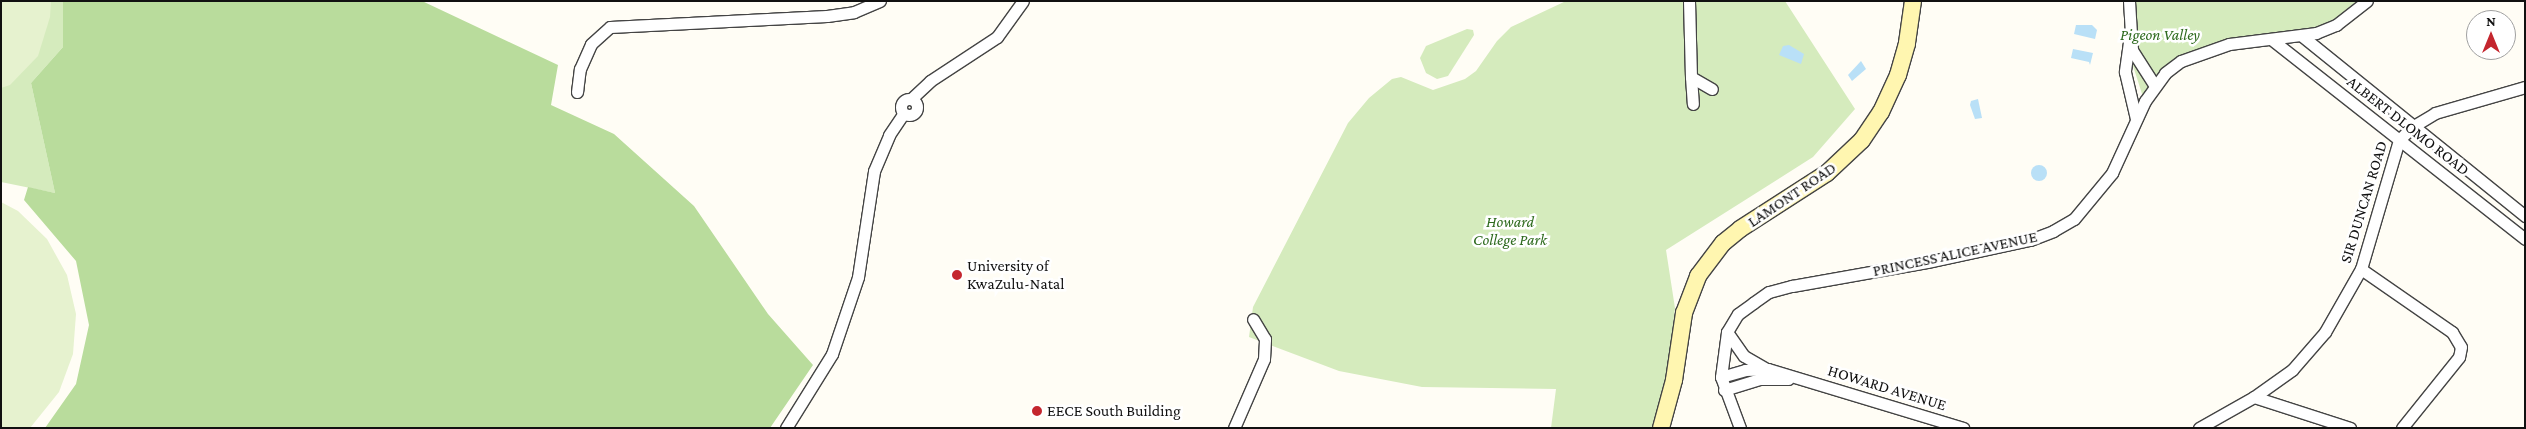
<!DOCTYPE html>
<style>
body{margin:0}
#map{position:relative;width:2526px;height:429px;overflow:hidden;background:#fffdf5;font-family:"Crimson Pro",serif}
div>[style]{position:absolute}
.green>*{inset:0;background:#d5ebbd}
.forest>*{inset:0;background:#b9dc9c}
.pitch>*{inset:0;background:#e6f2cf}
.water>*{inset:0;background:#b9e0f7}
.round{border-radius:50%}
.roads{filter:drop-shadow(1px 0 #444) drop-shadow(-1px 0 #444) drop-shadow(0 1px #444) drop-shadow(0 -1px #444)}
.street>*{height:11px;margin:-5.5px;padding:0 5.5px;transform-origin:5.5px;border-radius:5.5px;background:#fff}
.street>.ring{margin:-5.5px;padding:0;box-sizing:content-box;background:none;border:11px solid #fff;border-radius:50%}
.secondary>*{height:16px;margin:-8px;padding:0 8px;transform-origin:8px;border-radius:8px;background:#fff6b0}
.dots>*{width:14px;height:14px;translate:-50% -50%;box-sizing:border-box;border:2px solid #fff;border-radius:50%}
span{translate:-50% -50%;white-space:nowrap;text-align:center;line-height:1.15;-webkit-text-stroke:5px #fff;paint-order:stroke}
.park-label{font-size:16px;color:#2f6b1f;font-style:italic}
.street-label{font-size:16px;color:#111}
.poi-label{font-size:16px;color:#111}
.left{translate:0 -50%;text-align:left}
.frame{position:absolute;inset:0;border:2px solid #111;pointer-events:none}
.north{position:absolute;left:2466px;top:10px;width:50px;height:50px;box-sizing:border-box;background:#fff;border:1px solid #a0a0a0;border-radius:50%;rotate:0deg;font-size:14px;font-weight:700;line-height:20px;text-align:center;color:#111}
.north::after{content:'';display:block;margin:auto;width:18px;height:22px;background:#c4262e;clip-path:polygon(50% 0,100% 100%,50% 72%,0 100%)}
</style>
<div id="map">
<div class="green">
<div style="clip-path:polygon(1px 1px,63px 1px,63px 47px,31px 83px,55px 193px,1px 182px)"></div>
<div style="clip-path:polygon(1566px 1px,1785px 1px,1855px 109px,1813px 157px,1666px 250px,1675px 308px,1666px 391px,1653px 428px,1551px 428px,1556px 389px,1422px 387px,1339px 371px,1249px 337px,1253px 307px,1348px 123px,1369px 98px,1392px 79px,1401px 77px,1433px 90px,1465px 79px,1476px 71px,1497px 41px,1511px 27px)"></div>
<div style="clip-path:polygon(2126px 1px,2357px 1px,2340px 16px,2302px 36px,2187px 57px,2143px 97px,2126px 44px)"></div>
<div style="clip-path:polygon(1467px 29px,1473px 30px,1474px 35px,1448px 76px,1437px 79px,1426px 73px,1420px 58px,1426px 46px)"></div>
</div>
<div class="forest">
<div style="clip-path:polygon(63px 1px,422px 1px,558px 65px,551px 105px,614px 134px,694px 206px,768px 314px,813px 365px,770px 428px,45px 428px,76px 384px,89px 325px,76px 261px,24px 200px,28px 187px,55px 193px,31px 83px,63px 47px)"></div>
</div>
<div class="pitch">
<div style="clip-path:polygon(1px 1px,51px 1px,50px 17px,38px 56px,10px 85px,1px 88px)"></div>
<div style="clip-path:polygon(1px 202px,18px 211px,47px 239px,67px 275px,76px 314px,73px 354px,59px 392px,30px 428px,1px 428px)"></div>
</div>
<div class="water">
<div style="clip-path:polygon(2076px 25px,2092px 25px,2097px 30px,2095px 39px,2074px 34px)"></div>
<div style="clip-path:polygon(1789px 45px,1804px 54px,1801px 64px,1779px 55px,1783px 46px)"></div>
<div style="clip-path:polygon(2073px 49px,2093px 53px,2090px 65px,2089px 62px,2071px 58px)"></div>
<div style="clip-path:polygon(1861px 61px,1866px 69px,1852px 81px,1848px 75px)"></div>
<div style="clip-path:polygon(1978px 99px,1982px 118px,1975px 119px,1970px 105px,1971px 101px)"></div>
<div class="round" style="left:2031px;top:165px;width:16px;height:16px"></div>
</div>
<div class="roads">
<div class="street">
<div style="left:1689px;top:1px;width:76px;rotate:88.5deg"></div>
<div style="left:1691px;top:77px;width:24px;rotate:30deg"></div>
<div style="left:2129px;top:1px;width:49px;rotate:86.5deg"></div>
<div style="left:2132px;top:50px;width:43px;rotate:57.4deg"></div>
<div style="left:2302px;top:36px;width:287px;rotate:38.9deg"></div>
<div style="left:2271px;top:39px;width:323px;rotate:38.2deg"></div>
<div style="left:2129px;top:42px;width:30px;rotate:98deg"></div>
<div style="left:2125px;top:72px;width:48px;rotate:76.8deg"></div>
<div style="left:1691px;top:77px;width:27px;rotate:86deg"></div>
<div style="left:577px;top:92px;width:23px;rotate:-83deg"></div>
<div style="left:580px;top:69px;width:27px;rotate:-66deg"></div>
<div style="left:591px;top:44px;width:25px;rotate:-42deg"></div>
<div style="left:610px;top:27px;width:217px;rotate:-2.9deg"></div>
<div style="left:827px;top:16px;width:27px;rotate:-8deg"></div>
<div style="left:854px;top:12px;width:28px;rotate:-23deg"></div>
<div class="ring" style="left:901px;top:99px;width:5px;height:5px"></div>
<div style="left:911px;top:99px;width:26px;rotate:-43deg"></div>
<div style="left:930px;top:81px;width:80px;rotate:-33.3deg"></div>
<div style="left:997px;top:37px;width:44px;rotate:-54.2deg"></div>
<div style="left:2361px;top:269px;width:111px;rotate:34.7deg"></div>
<div style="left:2452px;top:332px;width:17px;rotate:59deg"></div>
<div style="left:2461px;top:347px;width:10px;rotate:101deg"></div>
<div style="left:2459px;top:357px;width:91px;rotate:128.8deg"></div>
<div style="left:1727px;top:332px;width:29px;rotate:55deg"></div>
<div style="left:1744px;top:356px;width:24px;rotate:30deg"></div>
<div style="left:1721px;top:377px;width:25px;rotate:-16deg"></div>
<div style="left:1745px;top:370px;width:23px;rotate:-2deg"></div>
<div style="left:1768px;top:369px;width:204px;rotate:16.8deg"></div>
<div style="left:1724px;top:390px;width:39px;rotate:-17deg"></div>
<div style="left:1761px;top:379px;width:27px"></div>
<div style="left:2254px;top:397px;width:101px;rotate:17.9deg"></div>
<div style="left:786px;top:428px;width:87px;rotate:-58.1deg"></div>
<div style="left:832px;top:354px;width:81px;rotate:-71.3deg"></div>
<div style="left:858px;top:277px;width:107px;rotate:-81.4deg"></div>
<div style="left:874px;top:171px;width:39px;rotate:-67deg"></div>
<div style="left:889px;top:135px;width:25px;rotate:-56deg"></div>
<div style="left:1234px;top:428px;width:75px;rotate:-66.5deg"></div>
<div style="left:1264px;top:359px;width:20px;rotate:-87deg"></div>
<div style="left:1265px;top:339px;width:23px;rotate:-121deg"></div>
<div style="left:1740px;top:428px;width:54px;rotate:-110.4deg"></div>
<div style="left:1721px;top:377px;width:45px;rotate:-82.4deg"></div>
<div style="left:1727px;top:332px;width:21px;rotate:-59deg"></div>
<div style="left:1738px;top:314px;width:19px;rotate:-36deg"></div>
<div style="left:1753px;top:303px;width:19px;rotate:-35deg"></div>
<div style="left:1769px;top:292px;width:24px;rotate:-15deg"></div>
<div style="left:1792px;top:286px;width:137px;rotate:-10.1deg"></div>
<div style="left:1927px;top:262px;width:105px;rotate:-12.1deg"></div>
<div style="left:2030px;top:240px;width:25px;rotate:-21deg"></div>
<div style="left:2053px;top:231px;width:24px;rotate:-30deg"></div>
<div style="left:2074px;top:219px;width:60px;rotate:-50.4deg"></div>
<div style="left:2112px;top:173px;width:79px;rotate:-65.4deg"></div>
<div style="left:2145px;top:101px;width:34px;rotate:-54deg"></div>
<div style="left:2165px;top:73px;width:20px;rotate:-37deg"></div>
<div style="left:2181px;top:61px;width:51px;rotate:-19.5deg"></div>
<div style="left:2229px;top:44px;width:88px;rotate:-7.2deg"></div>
<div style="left:2316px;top:33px;width:22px;rotate:-22deg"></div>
<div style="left:2336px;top:25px;width:39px;rotate:-38deg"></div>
<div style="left:2199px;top:428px;width:63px;rotate:-29.4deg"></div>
<div style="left:2254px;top:397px;width:47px;rotate:-35.4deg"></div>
<div style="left:2292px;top:370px;width:50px;rotate:-49deg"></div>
<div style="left:2325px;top:332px;width:73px;rotate:-60.3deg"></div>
<div style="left:2361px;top:269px;width:134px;rotate:-73.6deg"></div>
<div style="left:2399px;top:140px;width:18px;rotate:-45deg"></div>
<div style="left:2412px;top:127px;width:27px;rotate:-31deg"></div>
<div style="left:2435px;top:113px;width:94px;rotate:-16.1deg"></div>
</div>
<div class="secondary">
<div style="left:1661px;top:428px;width:50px;rotate:-74.8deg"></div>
<div style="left:1674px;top:380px;width:68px;rotate:-81.5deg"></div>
<div style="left:1684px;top:313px;width:40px;rotate:-69deg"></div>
<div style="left:1698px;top:276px;width:41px;rotate:-52.9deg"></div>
<div style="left:1723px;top:243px;width:22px;rotate:-39deg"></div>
<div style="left:1740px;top:229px;width:103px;rotate:-32.8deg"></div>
<div style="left:1827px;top:173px;width:48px;rotate:-43.3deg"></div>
<div style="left:1862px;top:140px;width:34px;rotate:-56deg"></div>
<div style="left:1881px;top:112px;width:41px;rotate:-65.3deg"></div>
<div style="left:1898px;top:75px;width:33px;rotate:-74deg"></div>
<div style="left:1907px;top:43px;width:42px;rotate:-81.9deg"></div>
</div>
</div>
<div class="dots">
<div style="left:957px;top:275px;background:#c4262e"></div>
<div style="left:1037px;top:411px;background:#c4262e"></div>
</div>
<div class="park-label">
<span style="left:2160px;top:35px">Pigeon Valley</span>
<span style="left:1510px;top:231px">Howard<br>College Park</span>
</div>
<div class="street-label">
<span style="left:2408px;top:126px;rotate:38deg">ALBERT DLOMO ROAD</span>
<span style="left:1792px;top:195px;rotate:-34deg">LAMONT ROAD</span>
<span style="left:2364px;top:202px;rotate:-73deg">SIR DUNCAN ROAD</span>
<span style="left:1955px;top:254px;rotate:-12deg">PRINCESS ALICE AVENUE</span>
<span style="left:1887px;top:388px;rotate:17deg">HOWARD AVENUE</span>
</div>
<div class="poi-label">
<span class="left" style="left:967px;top:275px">University of<br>KwaZulu-Natal</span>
<span class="left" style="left:1047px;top:411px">EECE South Building</span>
</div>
<div class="frame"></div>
<div class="north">N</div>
</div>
